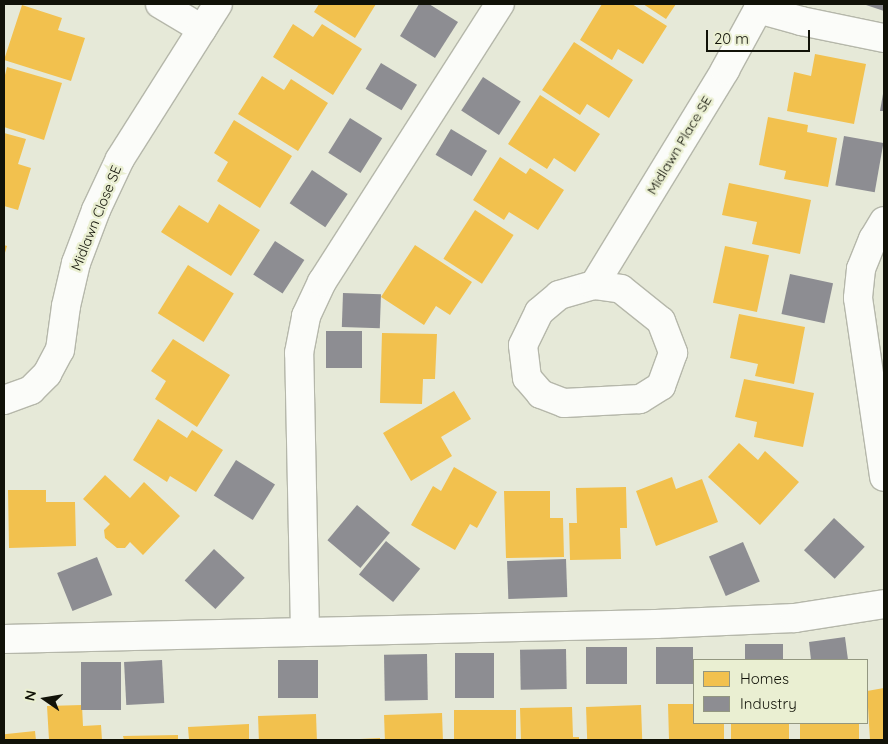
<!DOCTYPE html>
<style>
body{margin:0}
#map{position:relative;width:888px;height:744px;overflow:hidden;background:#e6e9d8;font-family:Quicksand,sans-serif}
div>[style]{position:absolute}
.homes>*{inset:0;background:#f2c14e;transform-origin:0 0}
.industry>*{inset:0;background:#8d8d92;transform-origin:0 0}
.roads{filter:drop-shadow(1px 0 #b5b7aa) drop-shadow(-1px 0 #b5b7aa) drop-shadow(0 1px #b5b7aa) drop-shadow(0 -1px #b5b7aa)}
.minor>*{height:28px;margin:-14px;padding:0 14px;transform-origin:14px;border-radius:14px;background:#fbfcf9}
span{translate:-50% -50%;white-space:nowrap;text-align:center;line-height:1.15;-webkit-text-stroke:5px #eaefd2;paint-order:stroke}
.street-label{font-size:14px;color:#111208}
.frame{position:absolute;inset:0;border:5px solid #111208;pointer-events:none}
.legend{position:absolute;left:693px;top:659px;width:175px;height:65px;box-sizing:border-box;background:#eaefd2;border:1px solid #939781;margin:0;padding:6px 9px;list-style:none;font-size:15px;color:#111208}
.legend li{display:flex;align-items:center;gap:10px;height:25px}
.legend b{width:25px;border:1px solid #939781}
.north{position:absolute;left:20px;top:674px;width:50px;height:50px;-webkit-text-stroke:4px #eaefd2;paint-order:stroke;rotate:283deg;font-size:14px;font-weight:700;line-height:20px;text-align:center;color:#111208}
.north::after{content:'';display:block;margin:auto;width:18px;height:22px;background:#111208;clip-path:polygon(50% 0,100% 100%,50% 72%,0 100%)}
.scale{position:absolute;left:706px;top:30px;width:104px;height:22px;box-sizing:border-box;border:2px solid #111208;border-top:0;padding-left:6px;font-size:15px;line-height:18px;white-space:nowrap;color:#111208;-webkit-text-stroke:4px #eaefd2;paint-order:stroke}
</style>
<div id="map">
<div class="homes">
<div style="clip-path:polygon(319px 4px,376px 4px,355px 38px,314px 12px)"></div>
<div style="clip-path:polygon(602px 4px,632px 4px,667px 26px,643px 64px,618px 49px,612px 60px,580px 40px)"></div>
<div style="clip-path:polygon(643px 4px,676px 4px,666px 19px)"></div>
<div style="clip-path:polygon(22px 5px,62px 18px,58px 30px,85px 38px,71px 81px,4px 60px)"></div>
<div style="clip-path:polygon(293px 24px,313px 37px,322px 24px,362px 49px,333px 95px,273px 57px)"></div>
<div style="clip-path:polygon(574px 42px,633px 80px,609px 118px,587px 104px,580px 115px,542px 90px)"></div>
<div style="clip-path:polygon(815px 54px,866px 64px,854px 124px,787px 111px,794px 72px,811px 76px)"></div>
<div style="clip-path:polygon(7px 67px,62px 83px,44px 140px,4px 127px,4px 79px)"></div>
<div style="clip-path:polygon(262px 76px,284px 90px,291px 79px,328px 103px,298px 151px,238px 114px)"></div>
<div style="clip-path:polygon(540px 95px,600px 134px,575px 172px,554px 158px,547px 169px,508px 144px)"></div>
<div style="clip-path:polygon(768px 117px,808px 125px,807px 132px,837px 138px,828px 187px,784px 179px,786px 171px,759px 165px)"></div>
<div style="clip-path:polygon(234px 120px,292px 156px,260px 208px,217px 181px,228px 162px,214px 153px)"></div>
<div style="clip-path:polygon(4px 133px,26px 139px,18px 164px,31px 168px,18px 210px,4px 206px)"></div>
<div style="clip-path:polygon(500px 157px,526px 174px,530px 168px,564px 190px,538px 230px,509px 212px,504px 220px,473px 200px)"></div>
<div style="clip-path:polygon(729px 183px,811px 200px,800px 254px,752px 244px,757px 222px,722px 215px)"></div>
<div style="clip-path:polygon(219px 204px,260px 230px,231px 276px,161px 232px,179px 205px,208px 223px)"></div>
<div style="left:475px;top:210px;width:46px;height:58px;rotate:33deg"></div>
<div style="clip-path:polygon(4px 245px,7px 246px,4px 256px)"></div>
<div style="clip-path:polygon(415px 245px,472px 282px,450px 315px,436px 306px,424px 325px,381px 297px)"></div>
<div style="left:725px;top:246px;width:45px;height:58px;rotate:12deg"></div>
<div style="left:188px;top:265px;width:54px;height:57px;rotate:32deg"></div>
<div style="clip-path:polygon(739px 314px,805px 327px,794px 384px,755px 376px,758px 364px,730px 358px)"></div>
<div style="clip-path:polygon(382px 333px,437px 334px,435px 379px,423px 379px,422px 404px,380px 403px)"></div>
<div style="clip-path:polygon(173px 339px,230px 375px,197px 427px,155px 399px,166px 381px,151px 371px)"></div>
<div style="clip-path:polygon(744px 379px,814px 393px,803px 447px,754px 437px,757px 422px,735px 417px)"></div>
<div style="clip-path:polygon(454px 391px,471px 419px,441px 437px,452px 456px,411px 481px,383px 433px)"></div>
<div style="clip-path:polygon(158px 419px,187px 438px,192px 430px,223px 450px,196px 492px,170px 476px,167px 482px,133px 460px)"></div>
<div style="clip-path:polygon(739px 443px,758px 460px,765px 451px,799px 482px,760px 525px,708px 477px)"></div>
<div style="clip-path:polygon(454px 467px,497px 492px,477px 528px,470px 524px,455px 550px,411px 525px,433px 486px,441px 491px)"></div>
<div style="clip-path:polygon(105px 475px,130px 498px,144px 482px,180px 516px,143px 555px,130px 542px,125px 548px,117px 548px,105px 538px,104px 530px,110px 524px,83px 499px)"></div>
<div style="clip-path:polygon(672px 477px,676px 489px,702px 479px,718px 522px,656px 546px,636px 491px)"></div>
<div style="clip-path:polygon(626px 487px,627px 528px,620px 528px,621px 559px,570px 560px,569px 523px,577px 523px,576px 488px)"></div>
<div style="clip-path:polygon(8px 490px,46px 490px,46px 502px,75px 502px,76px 546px,9px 548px)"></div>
<div style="clip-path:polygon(504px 491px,550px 491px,550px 518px,563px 518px,564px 557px,506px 558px)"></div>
<div style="clip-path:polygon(884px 688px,884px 740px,870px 740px,867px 691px)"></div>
<div style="clip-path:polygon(668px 704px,694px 704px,694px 723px,724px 723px,724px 740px,669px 740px)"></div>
<div style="clip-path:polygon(82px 705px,83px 726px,101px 725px,102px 740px,49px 740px,47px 706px)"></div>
<div style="left:641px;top:705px;width:35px;height:55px;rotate:88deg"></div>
<div style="clip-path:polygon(572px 707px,573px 737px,579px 737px,579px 740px,521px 740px,520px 708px)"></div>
<div style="left:516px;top:710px;width:30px;height:62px;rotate:90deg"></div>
<div style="left:442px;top:713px;width:27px;height:58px;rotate:88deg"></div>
<div style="left:316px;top:714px;width:26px;height:58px;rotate:88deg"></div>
<div style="left:731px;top:723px;width:58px;height:17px"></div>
<div style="left:800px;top:723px;width:59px;height:17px"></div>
<div style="clip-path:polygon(249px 724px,249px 740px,189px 740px,188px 727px)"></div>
<div style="left:35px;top:731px;width:9px;height:31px;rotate:84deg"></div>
<div style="clip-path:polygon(178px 735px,178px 740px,124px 740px,123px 736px)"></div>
<div style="clip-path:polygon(380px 738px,380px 740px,360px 740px,360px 739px)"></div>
</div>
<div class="industry">
<div style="clip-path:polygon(419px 4px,429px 4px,458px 22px,435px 58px,400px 36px)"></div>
<div style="clip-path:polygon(863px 4px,884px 4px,884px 11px)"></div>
<div style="left:381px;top:63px;width:42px;height:30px;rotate:31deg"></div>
<div style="left:483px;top:77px;width:45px;height:40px;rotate:33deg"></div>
<div style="clip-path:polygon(883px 94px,884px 94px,884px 111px,880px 111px)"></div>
<div style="left:350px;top:118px;width:38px;height:41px;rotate:32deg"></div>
<div style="left:451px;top:129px;width:42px;height:30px;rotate:31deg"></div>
<div style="left:844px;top:136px;width:40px;height:50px;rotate:10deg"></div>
<div style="left:312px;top:170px;width:43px;height:40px;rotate:34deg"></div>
<div style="left:275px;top:241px;width:35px;height:40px;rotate:33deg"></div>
<div style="left:790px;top:274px;width:44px;height:41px;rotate:12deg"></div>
<div style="left:343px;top:293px;width:38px;height:34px;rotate:2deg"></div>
<div style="left:326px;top:331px;width:36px;height:37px"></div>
<div style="left:236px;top:460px;width:46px;height:42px;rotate:32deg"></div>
<div style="left:357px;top:505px;width:43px;height:46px;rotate:40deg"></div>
<div style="left:834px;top:518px;width:42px;height:44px;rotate:43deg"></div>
<div style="left:386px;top:541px;width:44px;height:43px;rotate:39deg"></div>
<div style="left:743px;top:542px;width:43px;height:37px;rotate:67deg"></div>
<div style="left:214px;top:549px;width:42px;height:43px;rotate:43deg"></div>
<div style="left:97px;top:557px;width:41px;height:43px;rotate:68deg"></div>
<div style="left:566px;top:559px;width:38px;height:59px;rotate:88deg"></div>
<div style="clip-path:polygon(845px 637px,848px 660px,811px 660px,809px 642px)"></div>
<div style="left:783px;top:644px;width:16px;height:38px;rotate:90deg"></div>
<div style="left:586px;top:647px;width:41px;height:37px"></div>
<div style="left:656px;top:647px;width:37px;height:37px"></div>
<div style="left:566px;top:649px;width:40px;height:46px;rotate:89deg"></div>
<div style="left:455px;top:653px;width:39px;height:45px"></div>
<div style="left:427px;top:654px;width:46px;height:43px;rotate:89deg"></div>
<div style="left:162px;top:660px;width:43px;height:38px;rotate:87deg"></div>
<div style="left:318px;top:660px;width:38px;height:40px;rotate:90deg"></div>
<div style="left:121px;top:662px;width:48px;height:40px;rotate:90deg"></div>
</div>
<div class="roads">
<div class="minor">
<div style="left:160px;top:4px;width:49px;rotate:30.8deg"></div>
<div style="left:758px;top:9px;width:45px;rotate:15.6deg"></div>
<div style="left:801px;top:21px;width:85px;rotate:11.6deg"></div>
<div style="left:884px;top:221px;width:21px;rotate:121deg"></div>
<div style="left:873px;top:239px;width:32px;rotate:112deg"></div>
<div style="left:861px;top:269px;width:29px;rotate:96deg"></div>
<div style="left:858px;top:298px;width:181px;rotate:81.7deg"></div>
<div style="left:594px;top:285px;width:27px;rotate:8deg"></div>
<div style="left:621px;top:289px;width:51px;rotate:38.7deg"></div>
<div style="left:661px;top:321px;width:34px;rotate:69deg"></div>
<div style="left:673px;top:353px;width:35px;rotate:110deg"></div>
<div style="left:661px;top:386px;width:25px;rotate:148deg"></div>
<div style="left:640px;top:399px;width:76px;rotate:177deg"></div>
<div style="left:564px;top:403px;width:25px;rotate:-159deg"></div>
<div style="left:541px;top:394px;width:21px;rotate:-131deg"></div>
<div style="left:527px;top:378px;width:33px;rotate:-97deg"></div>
<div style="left:523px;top:345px;width:37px;rotate:-64deg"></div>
<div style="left:539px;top:312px;width:26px;rotate:-40deg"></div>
<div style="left:559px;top:295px;width:36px;rotate:-16deg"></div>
<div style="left:594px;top:285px;width:252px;rotate:-58.6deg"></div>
<div style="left:725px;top:70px;width:75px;rotate:-61.4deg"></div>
<div style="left:4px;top:400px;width:29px;rotate:-20deg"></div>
<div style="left:31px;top:390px;width:23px;rotate:-45deg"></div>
<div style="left:47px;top:374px;width:27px;rotate:-62deg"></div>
<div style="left:60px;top:350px;width:44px;rotate:-82.2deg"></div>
<div style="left:66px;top:306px;width:44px;rotate:-76.9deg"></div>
<div style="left:76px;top:263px;width:57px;rotate:-69.3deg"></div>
<div style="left:96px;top:210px;width:56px;rotate:-64.8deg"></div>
<div style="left:120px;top:159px;width:183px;rotate:-57.7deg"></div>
<div style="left:305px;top:631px;width:278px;rotate:-91.2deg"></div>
<div style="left:299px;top:353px;width:38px;rotate:-79deg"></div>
<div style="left:306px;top:316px;width:38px;rotate:-65deg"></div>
<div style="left:322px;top:282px;width:330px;rotate:-57.4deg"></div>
<div style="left:4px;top:639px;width:652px;rotate:-1.32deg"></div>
<div style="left:656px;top:624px;width:139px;rotate:-2.5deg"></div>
<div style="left:795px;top:618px;width:90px;rotate:-8.9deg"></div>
</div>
</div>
<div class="street-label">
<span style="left:679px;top:145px;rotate:-59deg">Midlawn Place SE</span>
<span style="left:96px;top:218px;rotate:-68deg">Midlawn Close SE</span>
</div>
<div class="frame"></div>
<ul class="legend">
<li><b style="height:14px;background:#f2c14e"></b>Homes</li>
<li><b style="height:14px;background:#8d8d92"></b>Industry</li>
</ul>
<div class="north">N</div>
<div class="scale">20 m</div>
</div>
